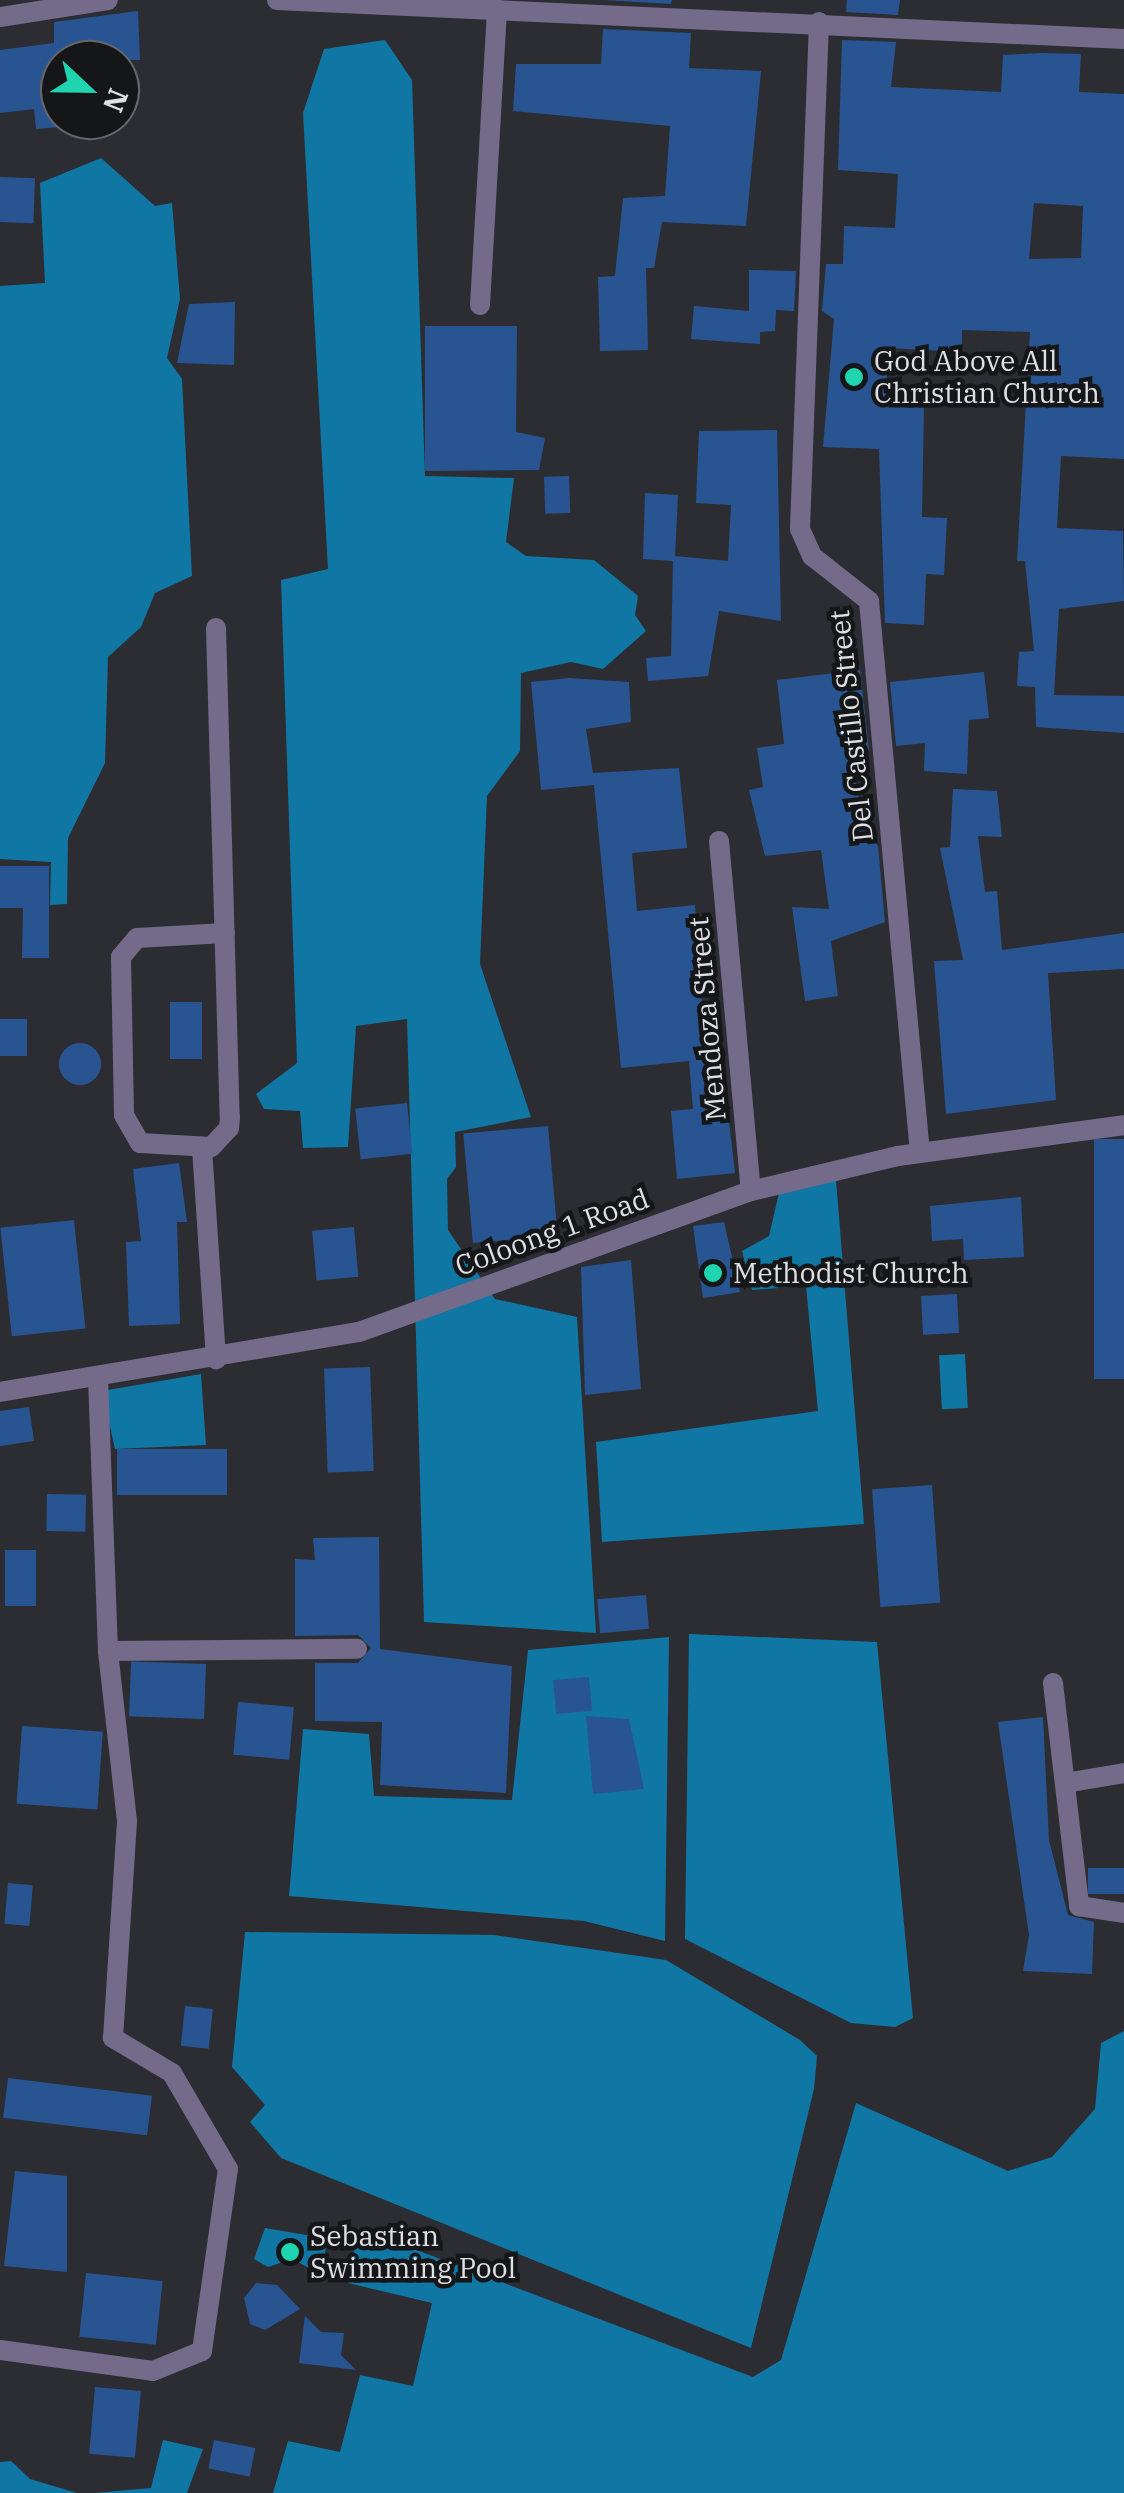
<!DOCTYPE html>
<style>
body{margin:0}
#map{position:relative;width:1124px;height:2493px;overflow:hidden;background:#2c2d33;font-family:"IBM Plex Serif",serif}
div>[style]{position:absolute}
.water>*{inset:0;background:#1076a4;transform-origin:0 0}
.building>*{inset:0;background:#285591;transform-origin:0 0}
.round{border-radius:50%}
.minor>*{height:20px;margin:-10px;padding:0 10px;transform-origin:10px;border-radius:10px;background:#746b8b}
.dots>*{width:28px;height:28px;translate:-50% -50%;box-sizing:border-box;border:5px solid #151618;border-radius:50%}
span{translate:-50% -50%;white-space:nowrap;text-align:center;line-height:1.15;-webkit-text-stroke:9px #151618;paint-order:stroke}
.poi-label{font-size:28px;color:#e0e0e4}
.left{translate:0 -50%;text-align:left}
.street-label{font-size:28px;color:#e0e0e4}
.north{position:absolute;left:40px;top:40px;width:100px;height:100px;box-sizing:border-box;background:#151618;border:2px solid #66676a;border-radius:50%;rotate:112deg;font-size:28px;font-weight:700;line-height:40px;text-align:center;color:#e0e0e4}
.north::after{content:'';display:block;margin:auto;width:35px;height:45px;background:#1fd5b0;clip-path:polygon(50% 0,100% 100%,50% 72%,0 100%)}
</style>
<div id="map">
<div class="water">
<div style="clip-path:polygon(385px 40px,412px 80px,425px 476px,514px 478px,506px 542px,526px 556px,594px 560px,638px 596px,635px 615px,646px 631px,603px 669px,571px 662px,521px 673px,520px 751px,487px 796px,480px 964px,531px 1117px,455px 1132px,456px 1167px,447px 1179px,448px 1230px,495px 1299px,577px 1317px,596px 1633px,424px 1622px,407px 1019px,356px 1026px,348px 1147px,303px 1148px,300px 1111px,264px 1109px,256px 1094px,297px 1063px,281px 580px,328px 569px,303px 113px,324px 49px)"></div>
<div style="clip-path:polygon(101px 158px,155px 206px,172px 203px,180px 299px,167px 358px,182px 379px,192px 576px,155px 593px,141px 627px,108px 657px,105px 763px,68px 838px,67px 904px,50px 905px,51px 862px,0 859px,0 286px,45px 283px,40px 183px)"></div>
<div style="clip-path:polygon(836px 1180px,864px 1524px,602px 1542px,596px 1442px,818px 1411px,806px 1286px,752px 1290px,742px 1251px,769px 1236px,779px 1193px)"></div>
<div style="left:965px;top:1354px;width:54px;height:26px;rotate:87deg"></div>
<div style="clip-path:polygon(201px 1374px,206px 1445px,115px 1449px,102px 1391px)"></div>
<div style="clip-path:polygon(689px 1634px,877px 1642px,913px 2018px,895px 2027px,851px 2023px,685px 1939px)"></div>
<div style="clip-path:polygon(669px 1637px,665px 1941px,584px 1921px,289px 1896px,303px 1729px,369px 1734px,374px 1796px,512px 1800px,528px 1650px)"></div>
<div style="clip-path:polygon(245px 1932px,494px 1935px,666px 1960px,800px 2040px,817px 2056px,814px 2089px,751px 2348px,281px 2158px,250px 2122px,265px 2105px,232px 2067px)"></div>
<div style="clip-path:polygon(1124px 2031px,1124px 2493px,273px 2493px,288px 2441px,340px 2452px,360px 2375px,413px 2386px,432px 2303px,348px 2283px,358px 2228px,753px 2377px,781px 2360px,856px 2103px,1008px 2171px,1052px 2157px,1095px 2109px,1101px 2043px)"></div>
<div style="clip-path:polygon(265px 2228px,312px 2236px,326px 2245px,324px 2262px,315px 2271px,292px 2259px,268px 2267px,254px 2259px)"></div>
<div style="clip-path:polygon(163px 2440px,203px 2449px,187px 2493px,95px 2493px,151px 2488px)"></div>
<div style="clip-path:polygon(11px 2461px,30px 2479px,77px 2493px,0 2493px,0 2462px)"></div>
</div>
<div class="building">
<div style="clip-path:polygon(604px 0,672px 0,671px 4px)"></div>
<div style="clip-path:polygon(847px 0,900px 0,898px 15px,846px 12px)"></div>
<div style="clip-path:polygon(138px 11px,140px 60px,60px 60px,60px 127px,36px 129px,34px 109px,0 113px,0 50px,54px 43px,54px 22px)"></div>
<div style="clip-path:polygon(603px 29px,691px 33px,689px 68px,761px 71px,746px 226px,662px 222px,654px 268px,646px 268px,648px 350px,600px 351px,598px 277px,615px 276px,623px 198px,665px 196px,670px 126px,513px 111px,516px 64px,601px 64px)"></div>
<div style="clip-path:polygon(evenodd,842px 40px,896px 42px,891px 87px,1001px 92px,1003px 55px,1042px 53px,1081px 54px,1079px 92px,1124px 94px,1124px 459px,1061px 456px,1057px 528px,1123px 531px,1124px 601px,1059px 609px,1054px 695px,1124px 696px,1124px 733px,1036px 727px,1035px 687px,1017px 686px,1019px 652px,1034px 651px,1025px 561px,1017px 561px,1030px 332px,962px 330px,962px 352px,888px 348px,886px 403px,924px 404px,922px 517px,947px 518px,944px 575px,926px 574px,924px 625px,885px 623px,879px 449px,823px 447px,834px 319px,822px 311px,826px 264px,843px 264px,844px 226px,895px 228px,898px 174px,838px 170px,842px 40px,1083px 206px,1081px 258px,1029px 259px,1034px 203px,1083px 206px)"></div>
<div style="left:0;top:177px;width:35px;height:45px;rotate:2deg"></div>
<div style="clip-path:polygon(749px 270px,796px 271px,794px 311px,776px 310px,775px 331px,760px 332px,760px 344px,691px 339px,694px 306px,749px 311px)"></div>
<div style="clip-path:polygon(235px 302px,234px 365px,177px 363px,189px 304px)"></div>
<div style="clip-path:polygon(425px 326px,517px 326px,516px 432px,545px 438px,539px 470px,425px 471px)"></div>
<div style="clip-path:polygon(777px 430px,781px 621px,719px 611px,708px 676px,648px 681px,646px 658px,671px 656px,673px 561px,643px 559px,645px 493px,678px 495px,675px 556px,728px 561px,731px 505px,696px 503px,699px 431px)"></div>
<div style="left:569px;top:476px;width:37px;height:25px;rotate:88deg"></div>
<div style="clip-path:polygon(860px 670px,869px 750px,851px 752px,864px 828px,878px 846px,885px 922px,831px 941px,838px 996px,805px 1001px,792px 907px,829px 909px,821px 850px,765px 856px,749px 790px,763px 787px,757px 748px,784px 744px,777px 680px)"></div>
<div style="clip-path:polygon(984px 672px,989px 718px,969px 720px,967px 774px,924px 771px,925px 743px,896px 746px,890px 682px)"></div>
<div style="clip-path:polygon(569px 678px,629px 682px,631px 722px,586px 729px,593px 773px,679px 768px,687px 848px,632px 853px,637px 911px,695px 905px,702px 1004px,715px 1002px,735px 1173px,677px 1179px,671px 1111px,693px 1109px,689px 1061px,621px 1068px,594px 785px,541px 790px,531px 682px)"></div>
<div style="clip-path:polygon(953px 789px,997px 791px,1002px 837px,978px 836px,985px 892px,997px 891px,1002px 950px,1124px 933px,1124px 969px,1048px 973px,1056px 1100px,946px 1114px,934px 961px,963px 960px,940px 848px,950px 847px)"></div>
<div style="clip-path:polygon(0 866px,49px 866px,49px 958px,22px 958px,23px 908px,0 908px)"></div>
<div style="left:170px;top:1002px;width:32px;height:57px"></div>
<div style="left:0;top:1019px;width:27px;height:37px"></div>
<div class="round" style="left:59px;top:1043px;width:42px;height:42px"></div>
<div style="left:407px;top:1103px;width:51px;height:52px;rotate:84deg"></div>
<div style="left:548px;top:1126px;width:110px;height:85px;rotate:85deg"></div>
<div style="left:1124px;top:1139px;width:240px;height:30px;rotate:90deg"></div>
<div style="clip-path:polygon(179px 1163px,187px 1222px,177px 1222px,180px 1324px,129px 1326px,126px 1242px,141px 1241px,133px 1169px)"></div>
<div style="clip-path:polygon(1021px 1197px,1024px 1257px,964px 1260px,963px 1239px,932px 1241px,930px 1206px)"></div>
<div style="left:74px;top:1220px;width:109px;height:74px;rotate:84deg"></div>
<div style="clip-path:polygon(724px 1222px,740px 1292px,703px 1298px,693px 1226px)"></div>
<div style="left:354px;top:1227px;width:50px;height:42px;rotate:85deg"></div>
<div style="clip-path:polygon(631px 1260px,641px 1389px,585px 1395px,581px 1267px)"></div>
<div style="left:957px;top:1294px;width:39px;height:36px;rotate:87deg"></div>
<div style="left:370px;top:1367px;width:104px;height:46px;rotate:88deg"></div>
<div style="clip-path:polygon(29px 1407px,34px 1441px,0 1446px,0 1411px)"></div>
<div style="left:227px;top:1449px;width:46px;height:110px;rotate:90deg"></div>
<div style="left:932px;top:1485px;width:118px;height:60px;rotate:86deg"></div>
<div style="left:47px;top:1494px;width:39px;height:37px;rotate:1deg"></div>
<div style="clip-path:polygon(379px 1537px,380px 1649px,512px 1666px,506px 1793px,380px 1785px,382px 1722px,315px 1721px,315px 1663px,358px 1663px,371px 1648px,358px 1635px,295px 1636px,295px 1559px,315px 1560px,313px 1538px)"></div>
<div style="left:5px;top:1550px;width:31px;height:56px"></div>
<div style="left:646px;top:1595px;width:34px;height:49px;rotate:85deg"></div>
<div style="left:206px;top:1664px;width:55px;height:75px;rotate:92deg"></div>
<div style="left:589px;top:1677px;width:34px;height:36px;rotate:85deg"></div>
<div style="left:238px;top:1702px;width:56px;height:53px;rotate:5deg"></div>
<div style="clip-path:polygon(586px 1716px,629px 1719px,644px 1789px,593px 1794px)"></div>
<div style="clip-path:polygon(1043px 1717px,1049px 1840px,1068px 1915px,1094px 1922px,1092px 1974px,1023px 1971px,1029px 1935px,998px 1722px)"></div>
<div style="left:22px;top:1726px;width:81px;height:78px;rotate:4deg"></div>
<div style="left:1088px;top:1868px;width:36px;height:26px"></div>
<div style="left:8px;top:1883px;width:25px;height:41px;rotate:5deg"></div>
<div style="left:185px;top:2006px;width:28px;height:40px;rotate:6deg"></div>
<div style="left:8px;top:2078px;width:145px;height:40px;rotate:7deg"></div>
<div style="clip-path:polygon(15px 2171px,67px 2176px,67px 2272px,4px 2266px)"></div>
<div style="left:86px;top:2273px;width:77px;height:64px;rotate:6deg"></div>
<div style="clip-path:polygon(256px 2283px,277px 2285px,300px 2309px,265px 2330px,250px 2324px,244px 2298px)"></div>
<div style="clip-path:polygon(305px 2316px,321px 2332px,344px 2333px,341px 2355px,356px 2370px,299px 2363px)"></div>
<div style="left:95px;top:2387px;width:46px;height:67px;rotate:5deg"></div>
<div style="left:214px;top:2440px;width:42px;height:29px;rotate:11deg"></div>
</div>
<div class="minor">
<div style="left:277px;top:0;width:848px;rotate:2.64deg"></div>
<div style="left:0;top:17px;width:109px;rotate:-8.9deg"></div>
<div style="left:819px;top:22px;width:507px;rotate:92.15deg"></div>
<div style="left:800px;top:529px;width:30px;rotate:66deg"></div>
<div style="left:812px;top:556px;width:73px;rotate:38.3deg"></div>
<div style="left:869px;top:601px;width:554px;rotate:84.72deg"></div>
<div style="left:480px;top:305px;width:296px;rotate:-86.7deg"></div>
<div style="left:216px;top:628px;width:489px;rotate:88.4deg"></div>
<div style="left:230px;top:1117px;width:11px;rotate:95deg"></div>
<div style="left:229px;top:1128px;width:26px;rotate:133deg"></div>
<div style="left:211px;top:1147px;width:71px;rotate:-176.8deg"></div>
<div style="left:140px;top:1143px;width:32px;rotate:-120deg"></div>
<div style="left:124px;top:1115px;width:158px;rotate:-91.1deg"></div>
<div style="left:121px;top:957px;width:25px;rotate:-50deg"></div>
<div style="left:137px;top:938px;width:88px;rotate:-3.3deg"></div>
<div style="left:719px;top:841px;width:351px;rotate:84.8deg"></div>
<div style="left:202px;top:1148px;width:212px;rotate:86.2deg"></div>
<div style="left:0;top:1392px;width:364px;rotate:-9.5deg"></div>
<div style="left:359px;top:1332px;width:417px;rotate:-19.8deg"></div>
<div style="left:751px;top:1191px;width:151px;rotate:-13.4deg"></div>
<div style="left:898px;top:1156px;width:228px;rotate:-7.8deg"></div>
<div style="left:108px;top:1651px;width:249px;rotate:-0.5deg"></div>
<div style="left:1053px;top:1683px;width:225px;rotate:83.3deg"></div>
<div style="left:1079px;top:1906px;width:46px;rotate:8.8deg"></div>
<div style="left:1065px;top:1783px;width:60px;rotate:-9.6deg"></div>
<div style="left:0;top:2350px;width:154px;rotate:7.8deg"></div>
<div style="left:153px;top:2371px;width:53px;rotate:-22.2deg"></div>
<div style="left:202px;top:2351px;width:184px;rotate:-81.9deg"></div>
<div style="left:228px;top:2169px;width:111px;rotate:-120.3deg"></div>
<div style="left:172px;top:2073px;width:69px;rotate:-149.3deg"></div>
<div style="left:113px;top:2038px;width:217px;rotate:-86.3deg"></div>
<div style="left:127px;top:1821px;width:171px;rotate:-96.4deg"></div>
<div style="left:108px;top:1651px;width:269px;rotate:-92.1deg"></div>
</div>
<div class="dots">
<div style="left:854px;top:377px;background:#1fd5b0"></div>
<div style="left:713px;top:1273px;background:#1fd5b0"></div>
<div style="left:290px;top:2252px;background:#1fd5b0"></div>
</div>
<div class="poi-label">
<span class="left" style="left:874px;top:377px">God Above All<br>Christian Church</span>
<span class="left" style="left:733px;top:1273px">Methodist Church</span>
<span class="left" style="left:310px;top:2252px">Sebastian<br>Swimming Pool</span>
</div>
<div class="street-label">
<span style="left:851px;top:726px;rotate:-96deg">Del Castillo Street</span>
<span style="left:707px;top:1019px;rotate:-95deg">Mendoza Street</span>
<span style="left:552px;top:1232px;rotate:-20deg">Coloong 1 Road</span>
</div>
<div class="north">N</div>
</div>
